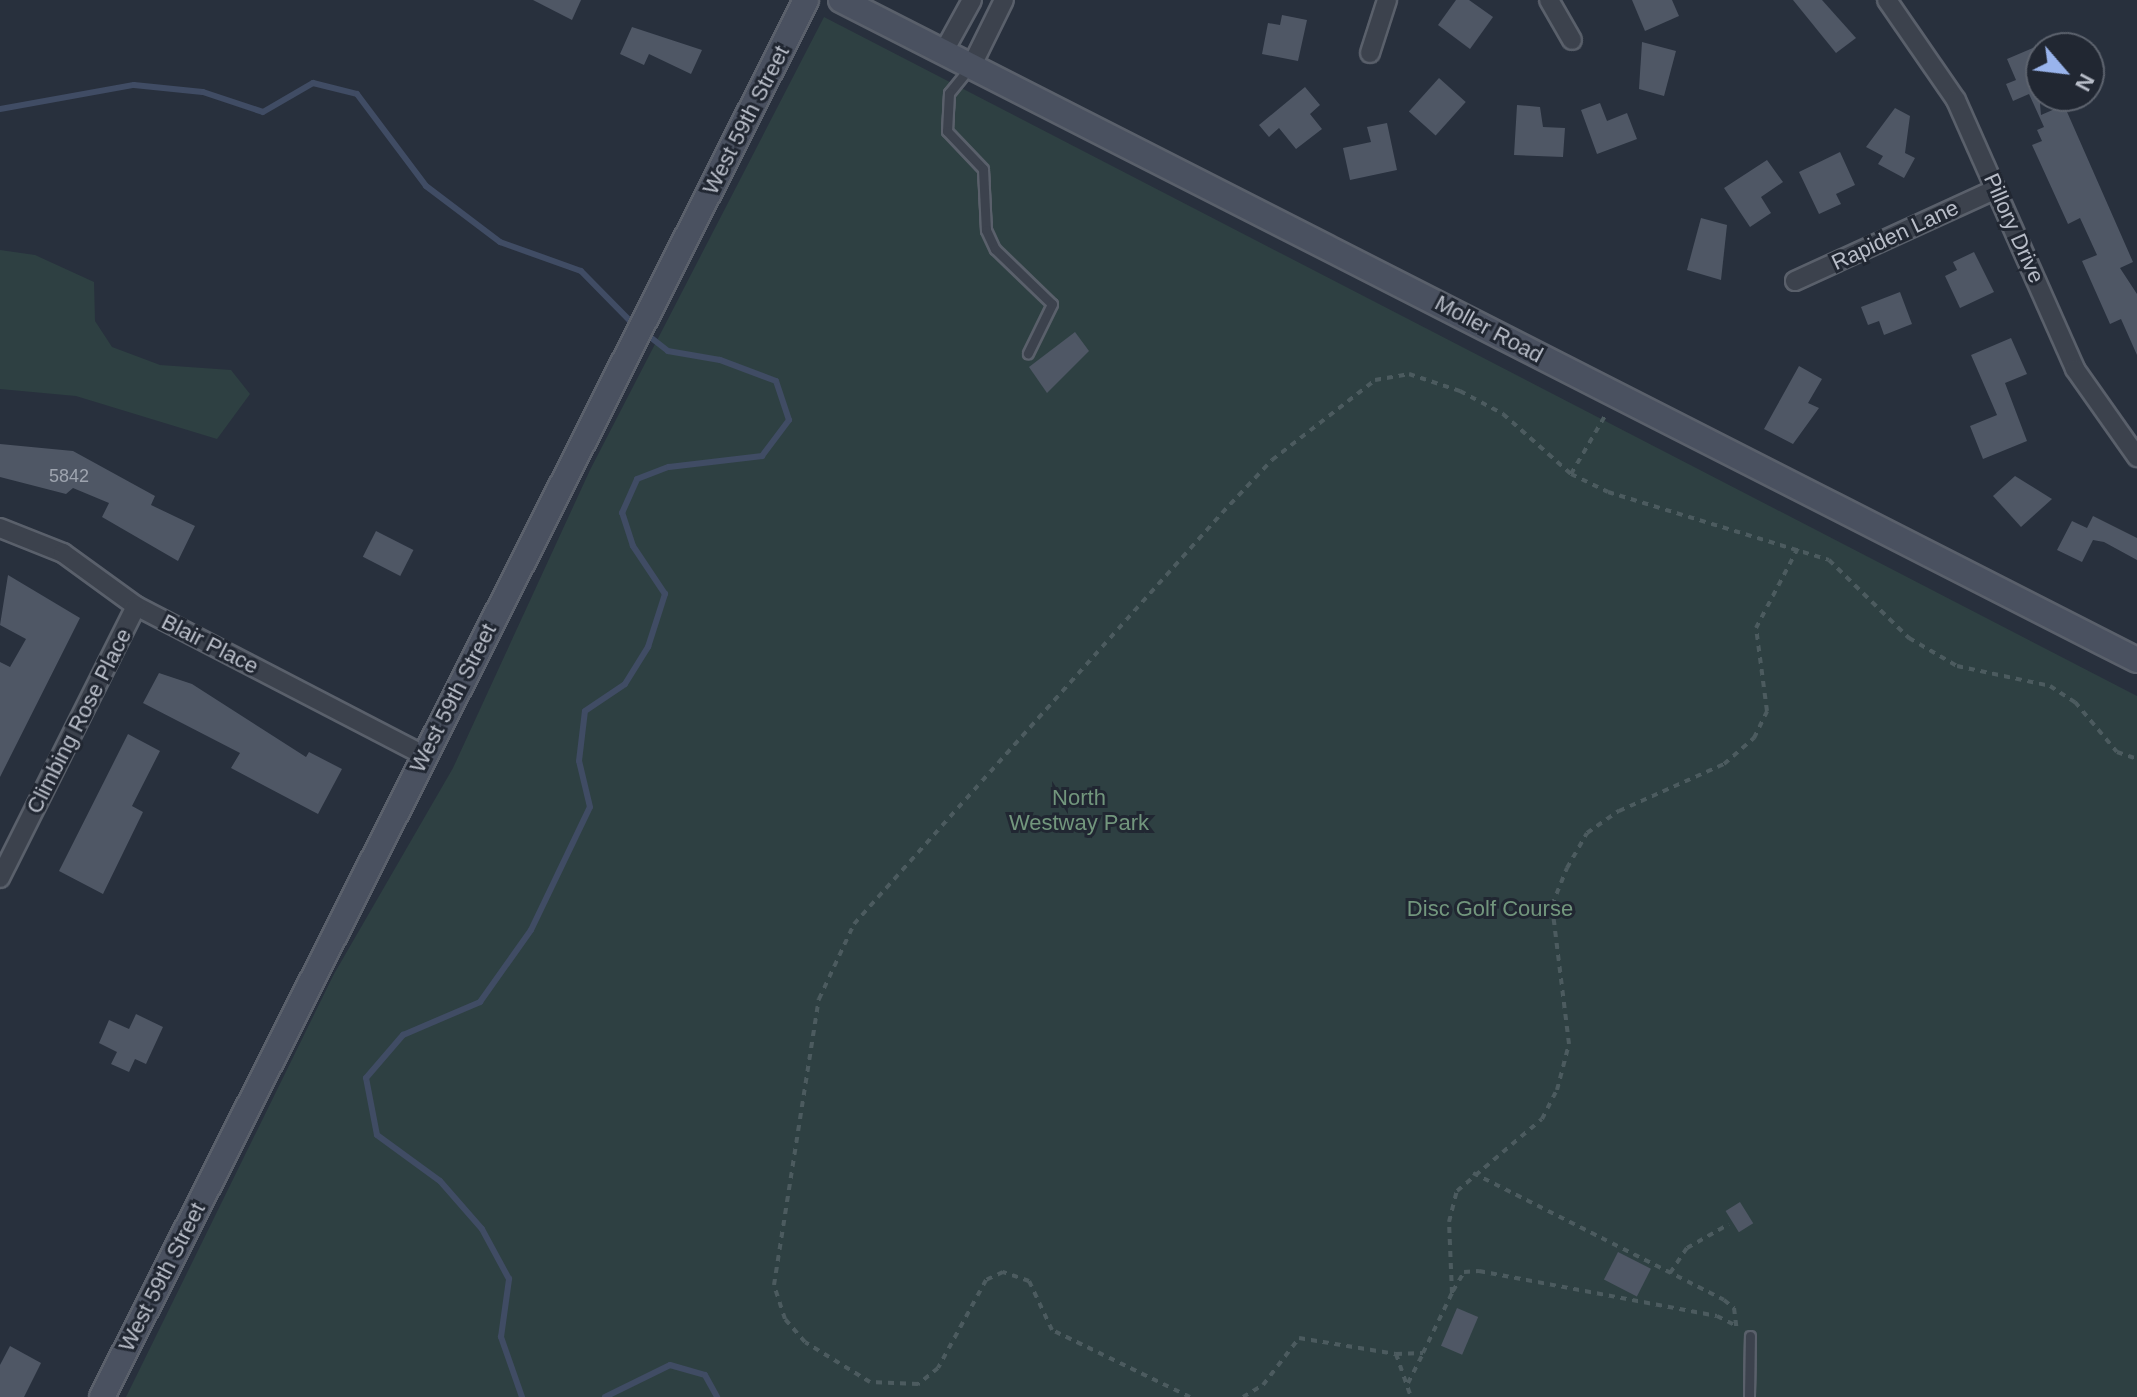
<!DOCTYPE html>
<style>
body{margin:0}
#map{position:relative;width:2137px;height:1397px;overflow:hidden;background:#28303d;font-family:Arial,sans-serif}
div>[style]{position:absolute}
.green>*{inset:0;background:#2e4042}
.stream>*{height:6px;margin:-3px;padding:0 3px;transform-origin:3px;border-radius:3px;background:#404c64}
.building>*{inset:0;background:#4f5765;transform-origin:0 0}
.path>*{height:4px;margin-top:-2px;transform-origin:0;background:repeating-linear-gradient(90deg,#4c5b5f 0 6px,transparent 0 12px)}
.roads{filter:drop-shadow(2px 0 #5a606b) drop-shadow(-2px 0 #5a606b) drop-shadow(0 2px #5a606b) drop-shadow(0 -2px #5a606b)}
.lane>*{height:9px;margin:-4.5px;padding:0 4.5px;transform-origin:4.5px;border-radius:4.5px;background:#3c424d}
.street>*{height:18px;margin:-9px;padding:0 9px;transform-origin:9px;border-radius:9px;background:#3c424d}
.secondary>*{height:24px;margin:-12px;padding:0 12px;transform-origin:12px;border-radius:12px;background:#4a5160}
span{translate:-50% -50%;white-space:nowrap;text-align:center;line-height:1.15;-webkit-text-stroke:6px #212732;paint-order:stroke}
.number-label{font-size:18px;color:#9ea4af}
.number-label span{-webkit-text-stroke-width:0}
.street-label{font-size:22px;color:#b8bdc8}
.park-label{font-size:22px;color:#72967d}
.north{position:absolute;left:2025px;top:32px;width:80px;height:80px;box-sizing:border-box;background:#212732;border:2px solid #5d636e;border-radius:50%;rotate:118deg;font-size:22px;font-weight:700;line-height:32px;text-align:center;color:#b8bdc8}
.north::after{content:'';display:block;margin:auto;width:28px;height:36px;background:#99b4ec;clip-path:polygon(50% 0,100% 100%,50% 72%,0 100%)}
</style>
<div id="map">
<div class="green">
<div style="clip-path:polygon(824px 17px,2137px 696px,2137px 1397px,126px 1397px,334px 974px,453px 768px,590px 470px)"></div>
<div style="clip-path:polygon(0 250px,35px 255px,94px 282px,95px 321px,112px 347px,160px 365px,231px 370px,250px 394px,217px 439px,76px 396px,0 389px)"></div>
</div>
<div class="stream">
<div style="left:0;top:109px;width:136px;rotate:-10.2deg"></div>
<div style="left:134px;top:85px;width:69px;rotate:5.8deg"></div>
<div style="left:203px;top:92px;width:63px;rotate:18.4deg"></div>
<div style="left:263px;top:112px;width:58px;rotate:-30.1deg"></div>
<div style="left:313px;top:83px;width:45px;rotate:14deg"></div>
<div style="left:357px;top:94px;width:115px;rotate:53.1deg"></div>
<div style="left:426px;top:186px;width:93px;rotate:37.1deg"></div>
<div style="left:500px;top:242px;width:86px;rotate:19.7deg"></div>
<div style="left:581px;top:271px;width:77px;rotate:45.5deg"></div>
<div style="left:522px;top:1397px;width:64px;rotate:-109.3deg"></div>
<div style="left:501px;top:1337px;width:59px;rotate:-82.1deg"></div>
<div style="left:509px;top:1279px;width:57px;rotate:-118.4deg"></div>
<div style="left:482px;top:1229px;width:64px;rotate:-131.2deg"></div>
<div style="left:440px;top:1181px;width:78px;rotate:-143.9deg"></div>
<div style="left:377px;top:1135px;width:58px;rotate:-100.9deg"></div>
<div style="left:366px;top:1078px;width:57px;rotate:-49.3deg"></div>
<div style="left:403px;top:1035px;width:84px;rotate:-23.2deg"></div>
<div style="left:480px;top:1002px;width:88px;rotate:-54.7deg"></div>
<div style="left:531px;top:930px;width:136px;rotate:-64.4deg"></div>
<div style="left:590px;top:807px;width:47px;rotate:-103.4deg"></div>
<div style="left:579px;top:761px;width:50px;rotate:-83.2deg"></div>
<div style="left:585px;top:711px;width:48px;rotate:-34deg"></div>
<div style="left:625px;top:684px;width:44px;rotate:-58.1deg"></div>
<div style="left:648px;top:647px;width:56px;rotate:-72.2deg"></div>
<div style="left:665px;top:594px;width:58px;rotate:-123.7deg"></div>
<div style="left:633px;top:546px;width:35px;rotate:-108deg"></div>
<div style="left:622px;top:513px;width:37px;rotate:-66deg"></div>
<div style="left:637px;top:479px;width:34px;rotate:-21deg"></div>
<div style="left:669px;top:467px;width:94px;rotate:-6.7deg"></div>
<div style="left:762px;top:456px;width:45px;rotate:-53.1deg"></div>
<div style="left:789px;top:420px;width:41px;rotate:-108.4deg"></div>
<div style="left:776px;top:381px;width:60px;rotate:-159.4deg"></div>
<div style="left:720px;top:360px;width:53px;rotate:-170.2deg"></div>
<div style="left:668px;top:351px;width:31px;rotate:-142deg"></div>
<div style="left:605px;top:1397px;width:72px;rotate:-26.2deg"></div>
<div style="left:670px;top:1365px;width:36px;rotate:16deg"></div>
<div style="left:705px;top:1375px;width:25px;rotate:61deg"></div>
</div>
<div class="building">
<div style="clip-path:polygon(533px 0,581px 0,572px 20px)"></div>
<div style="clip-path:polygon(1456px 0,1469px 0,1493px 17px,1470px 49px,1438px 25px)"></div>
<div style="clip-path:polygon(1632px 0,1672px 0,1679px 16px,1645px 31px)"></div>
<div style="clip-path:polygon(1793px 0,1822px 0,1856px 38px,1836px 53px)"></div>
<div style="clip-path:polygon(1282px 15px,1307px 20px,1298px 61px,1262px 54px,1268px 23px,1280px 25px)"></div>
<div style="clip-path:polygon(632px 27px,702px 50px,691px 74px,649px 54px,644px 65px,620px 54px)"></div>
<div style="clip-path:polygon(1642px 42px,1676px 51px,1664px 96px,1639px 89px)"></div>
<div style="clip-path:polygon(2035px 47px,2041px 115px,2064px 105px,2133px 262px,2120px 268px,2137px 294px,2137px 355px,2121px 319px,2110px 324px,2082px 261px,2097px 255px,2080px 218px,2068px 224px,2032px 145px,2042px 141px,2037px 130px,2044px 127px,2029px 94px,2013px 101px,2006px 84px,2016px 80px,2007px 59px)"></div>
<div style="left:1439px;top:78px;width:36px;height:45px;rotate:42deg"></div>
<div style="clip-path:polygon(1305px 87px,1320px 105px,1310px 114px,1322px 129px,1296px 149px,1279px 128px,1269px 137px,1259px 125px)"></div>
<div style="clip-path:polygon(1600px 103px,1607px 121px,1627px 113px,1637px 139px,1597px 154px,1581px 110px)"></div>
<div style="clip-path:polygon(1517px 105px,1540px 107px,1543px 127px,1565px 128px,1563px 157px,1514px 155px)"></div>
<div style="clip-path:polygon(1895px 108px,1910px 116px,1905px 153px,1915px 158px,1904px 178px,1878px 164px,1883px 156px,1866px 147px)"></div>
<div style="clip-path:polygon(1387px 123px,1397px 170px,1350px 180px,1343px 148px,1371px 142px,1367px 127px)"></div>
<div style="clip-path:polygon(1840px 152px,1855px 185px,1836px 194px,1841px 204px,1819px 214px,1799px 172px)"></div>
<div style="clip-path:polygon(1767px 160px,1783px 182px,1761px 197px,1771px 213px,1750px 227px,1724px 188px)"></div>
<div style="clip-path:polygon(1701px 218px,1727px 225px,1721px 280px,1687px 270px)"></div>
<div style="clip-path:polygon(1974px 252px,1994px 292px,1960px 308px,1945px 276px,1957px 270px,1953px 262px)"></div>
<div style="clip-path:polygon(1900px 292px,1912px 324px,1884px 335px,1879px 321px,1868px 325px,1861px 307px)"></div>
<div style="clip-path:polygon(1075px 332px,1089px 351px,1047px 393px,1029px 367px)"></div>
<div style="clip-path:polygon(2011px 338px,2027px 374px,2005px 383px,2027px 441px,1983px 459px,1970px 426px,1997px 415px,1971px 355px)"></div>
<div style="clip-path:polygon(1799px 366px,1822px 379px,1808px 403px,1819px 408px,1793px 444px,1764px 429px)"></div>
<div style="clip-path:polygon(0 444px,73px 451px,155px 496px,151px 505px,195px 526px,178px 561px,102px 517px,109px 503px,73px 488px,66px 494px,0 477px)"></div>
<div style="clip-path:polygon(2015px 476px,2052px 499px,2021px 527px,1993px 496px)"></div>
<div style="clip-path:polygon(2093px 516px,2137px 538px,2137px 560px,2104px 542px,2093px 540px,2082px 562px,2057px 550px,2072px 521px,2087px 528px)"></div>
<div style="left:376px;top:531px;width:42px;height:29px;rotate:27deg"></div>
<div style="clip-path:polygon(8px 575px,80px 618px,0 777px,0 662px,10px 667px,26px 639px,0 625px)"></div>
<div style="clip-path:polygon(159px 673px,192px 684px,306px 757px,309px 752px,342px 769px,318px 814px,231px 768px,240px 753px,143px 703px)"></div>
<div style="clip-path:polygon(128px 734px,160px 751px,132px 806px,143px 812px,103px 894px,59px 871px)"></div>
<div style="clip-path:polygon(136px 1014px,163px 1027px,146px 1064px,135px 1059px,129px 1072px,111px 1064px,117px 1052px,99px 1043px,109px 1020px,129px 1029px)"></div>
<div style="left:1740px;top:1202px;width:25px;height:17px;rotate:58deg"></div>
<div style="left:1618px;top:1252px;width:37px;height:31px;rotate:27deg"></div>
<div style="left:1457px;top:1308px;width:23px;height:41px;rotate:23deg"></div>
<div style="clip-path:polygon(10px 1346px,41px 1363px,24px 1397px,0 1397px,0 1365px)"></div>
</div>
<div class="path">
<div style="left:1571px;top:474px;width:69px;rotate:-59.7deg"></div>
<div style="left:1473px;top:1173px;width:281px;rotate:26.8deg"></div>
<div style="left:1724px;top:1300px;width:13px;rotate:39deg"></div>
<div style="left:1734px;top:1308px;width:23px;rotate:83deg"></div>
<div style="left:1670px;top:1273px;width:30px;rotate:-56deg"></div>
<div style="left:1687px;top:1248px;width:48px;rotate:-29.7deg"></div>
<div style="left:1453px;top:1291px;width:22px;rotate:-60deg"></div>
<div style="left:1464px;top:1272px;width:15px;rotate:-4deg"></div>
<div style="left:1479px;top:1271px;width:242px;rotate:10.7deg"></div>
<div style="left:1717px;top:1316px;width:22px;rotate:27deg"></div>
<div style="left:1396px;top:1354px;width:27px;rotate:-2deg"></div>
<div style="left:1423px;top:1353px;width:67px;rotate:-64.2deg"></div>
<div style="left:1452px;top:1293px;width:71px;rotate:-92.4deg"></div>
<div style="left:1449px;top:1222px;width:32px;rotate:-76deg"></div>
<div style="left:1457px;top:1191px;width:111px;rotate:-40.3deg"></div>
<div style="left:1542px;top:1119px;width:33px;rotate:-63deg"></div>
<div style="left:1557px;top:1090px;width:48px;rotate:-75.4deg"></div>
<div style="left:1569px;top:1044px;width:140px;rotate:-97deg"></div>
<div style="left:1552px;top:905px;width:40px;rotate:-68deg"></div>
<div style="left:1567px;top:868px;width:40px;rotate:-60.3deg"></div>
<div style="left:1587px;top:833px;width:39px;rotate:-35deg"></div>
<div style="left:1619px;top:811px;width:115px;rotate:-24.1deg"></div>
<div style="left:1724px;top:764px;width:40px;rotate:-41deg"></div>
<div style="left:1754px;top:738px;width:30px;rotate:-64deg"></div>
<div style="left:1767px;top:711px;width:84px;rotate:-97.5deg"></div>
<div style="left:1756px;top:628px;width:93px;rotate:-62.3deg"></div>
<div style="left:1408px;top:1383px;width:34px;rotate:-63deg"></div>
<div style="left:1190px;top:1397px;width:153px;rotate:-154.1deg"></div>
<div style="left:1052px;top:1330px;width:54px;rotate:-115.1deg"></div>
<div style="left:1029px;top:1281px;width:28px;rotate:-161deg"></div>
<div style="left:1003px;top:1272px;width:19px;rotate:155deg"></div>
<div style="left:986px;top:1280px;width:100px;rotate:118.6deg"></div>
<div style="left:938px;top:1368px;width:26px;rotate:141deg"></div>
<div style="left:918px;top:1384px;width:48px;rotate:-177.6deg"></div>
<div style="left:870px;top:1382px;width:76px;rotate:-148.4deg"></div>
<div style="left:805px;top:1342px;width:30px;rotate:-131deg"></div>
<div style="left:785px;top:1319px;width:36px;rotate:-108deg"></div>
<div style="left:774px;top:1285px;width:290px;rotate:-81.1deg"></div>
<div style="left:819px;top:999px;width:83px;rotate:-65deg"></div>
<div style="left:854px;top:924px;width:552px;rotate:-48.16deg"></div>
<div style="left:1222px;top:513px;width:73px;rotate:-46.7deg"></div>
<div style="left:1272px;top:460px;width:130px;rotate:-37.8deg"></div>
<div style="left:1375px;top:380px;width:35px;rotate:-10deg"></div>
<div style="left:1409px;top:374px;width:54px;rotate:18.4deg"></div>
<div style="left:1460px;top:391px;width:49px;rotate:28.1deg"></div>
<div style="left:1503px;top:414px;width:91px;rotate:41.4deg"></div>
<div style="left:1571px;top:474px;width:41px;rotate:25.9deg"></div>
<div style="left:1608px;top:492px;width:231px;rotate:17.1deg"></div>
<div style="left:1829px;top:560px;width:112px;rotate:44.3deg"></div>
<div style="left:1909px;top:638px;width:56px;rotate:30.3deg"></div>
<div style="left:1957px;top:666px;width:95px;rotate:12.1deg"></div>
<div style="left:2050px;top:686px;width:30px;rotate:33deg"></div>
<div style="left:2075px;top:702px;width:65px;rotate:50deg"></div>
<div style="left:2117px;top:752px;width:21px;rotate:19deg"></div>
<div style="left:1243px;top:1397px;width:23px;rotate:-31deg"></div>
<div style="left:1263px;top:1385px;width:59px;rotate:-52.5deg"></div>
<div style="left:1299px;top:1338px;width:98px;rotate:9.4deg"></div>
<div style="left:1396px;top:1354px;width:46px;rotate:70.8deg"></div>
</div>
<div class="roads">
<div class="lane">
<div style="left:971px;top:66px;width:35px;rotate:129deg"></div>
<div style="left:949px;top:93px;width:38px;rotate:93deg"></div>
<div style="left:947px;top:131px;width:52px;rotate:46.5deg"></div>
<div style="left:983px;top:169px;width:61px;rotate:87.2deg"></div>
<div style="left:986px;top:230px;width:21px;rotate:65deg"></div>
<div style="left:995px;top:249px;width:79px;rotate:44deg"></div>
<div style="left:1052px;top:304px;width:55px;rotate:116.1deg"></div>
<div style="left:1749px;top:1397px;width:61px;rotate:-89.1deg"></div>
</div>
<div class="street">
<div style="left:1549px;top:0;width:46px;rotate:60.1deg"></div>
<div style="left:1887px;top:0;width:121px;rotate:55.4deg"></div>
<div style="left:1956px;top:100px;width:294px;rotate:66.1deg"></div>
<div style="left:2075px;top:369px;width:108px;rotate:54.8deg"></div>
<div style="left:944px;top:51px;width:58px;rotate:-61.2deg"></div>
<div style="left:1370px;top:53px;width:56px;rotate:-72.2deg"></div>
<div style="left:972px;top:65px;width:72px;rotate:-63.8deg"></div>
<div style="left:1795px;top:281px;width:221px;rotate:-24.6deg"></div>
<div style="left:0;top:528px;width:68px;rotate:21.6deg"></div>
<div style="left:63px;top:553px;width:90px;rotate:36deg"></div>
<div style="left:136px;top:606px;width:324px;rotate:27.4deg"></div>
<div style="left:0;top:878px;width:304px;rotate:-63.4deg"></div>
</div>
<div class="secondary">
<div style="left:841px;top:0;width:1454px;rotate:26.99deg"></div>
<div style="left:102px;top:1397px;width:1564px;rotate:-63.25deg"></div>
</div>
</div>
<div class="number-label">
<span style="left:69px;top:476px">5842</span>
</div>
<div class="street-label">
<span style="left:746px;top:120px;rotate:-63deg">West 59th Street</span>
<span style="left:2014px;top:228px;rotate:66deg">Pillory Drive</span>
<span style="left:1895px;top:235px;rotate:-25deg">Rapiden Lane</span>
<span style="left:1489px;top:329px;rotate:28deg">Moller Road</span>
<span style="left:210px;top:644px;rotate:27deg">Blair Place</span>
<span style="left:453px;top:698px;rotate:-63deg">West 59th Street</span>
<span style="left:79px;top:721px;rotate:-63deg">Climbing Rose Place</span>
<span style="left:162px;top:1277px;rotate:-63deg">West 59th Street</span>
</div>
<div class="park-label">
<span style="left:1079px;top:810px">North<br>Westway Park</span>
<span style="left:1490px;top:909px">Disc Golf Course</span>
</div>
<div class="north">N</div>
</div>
